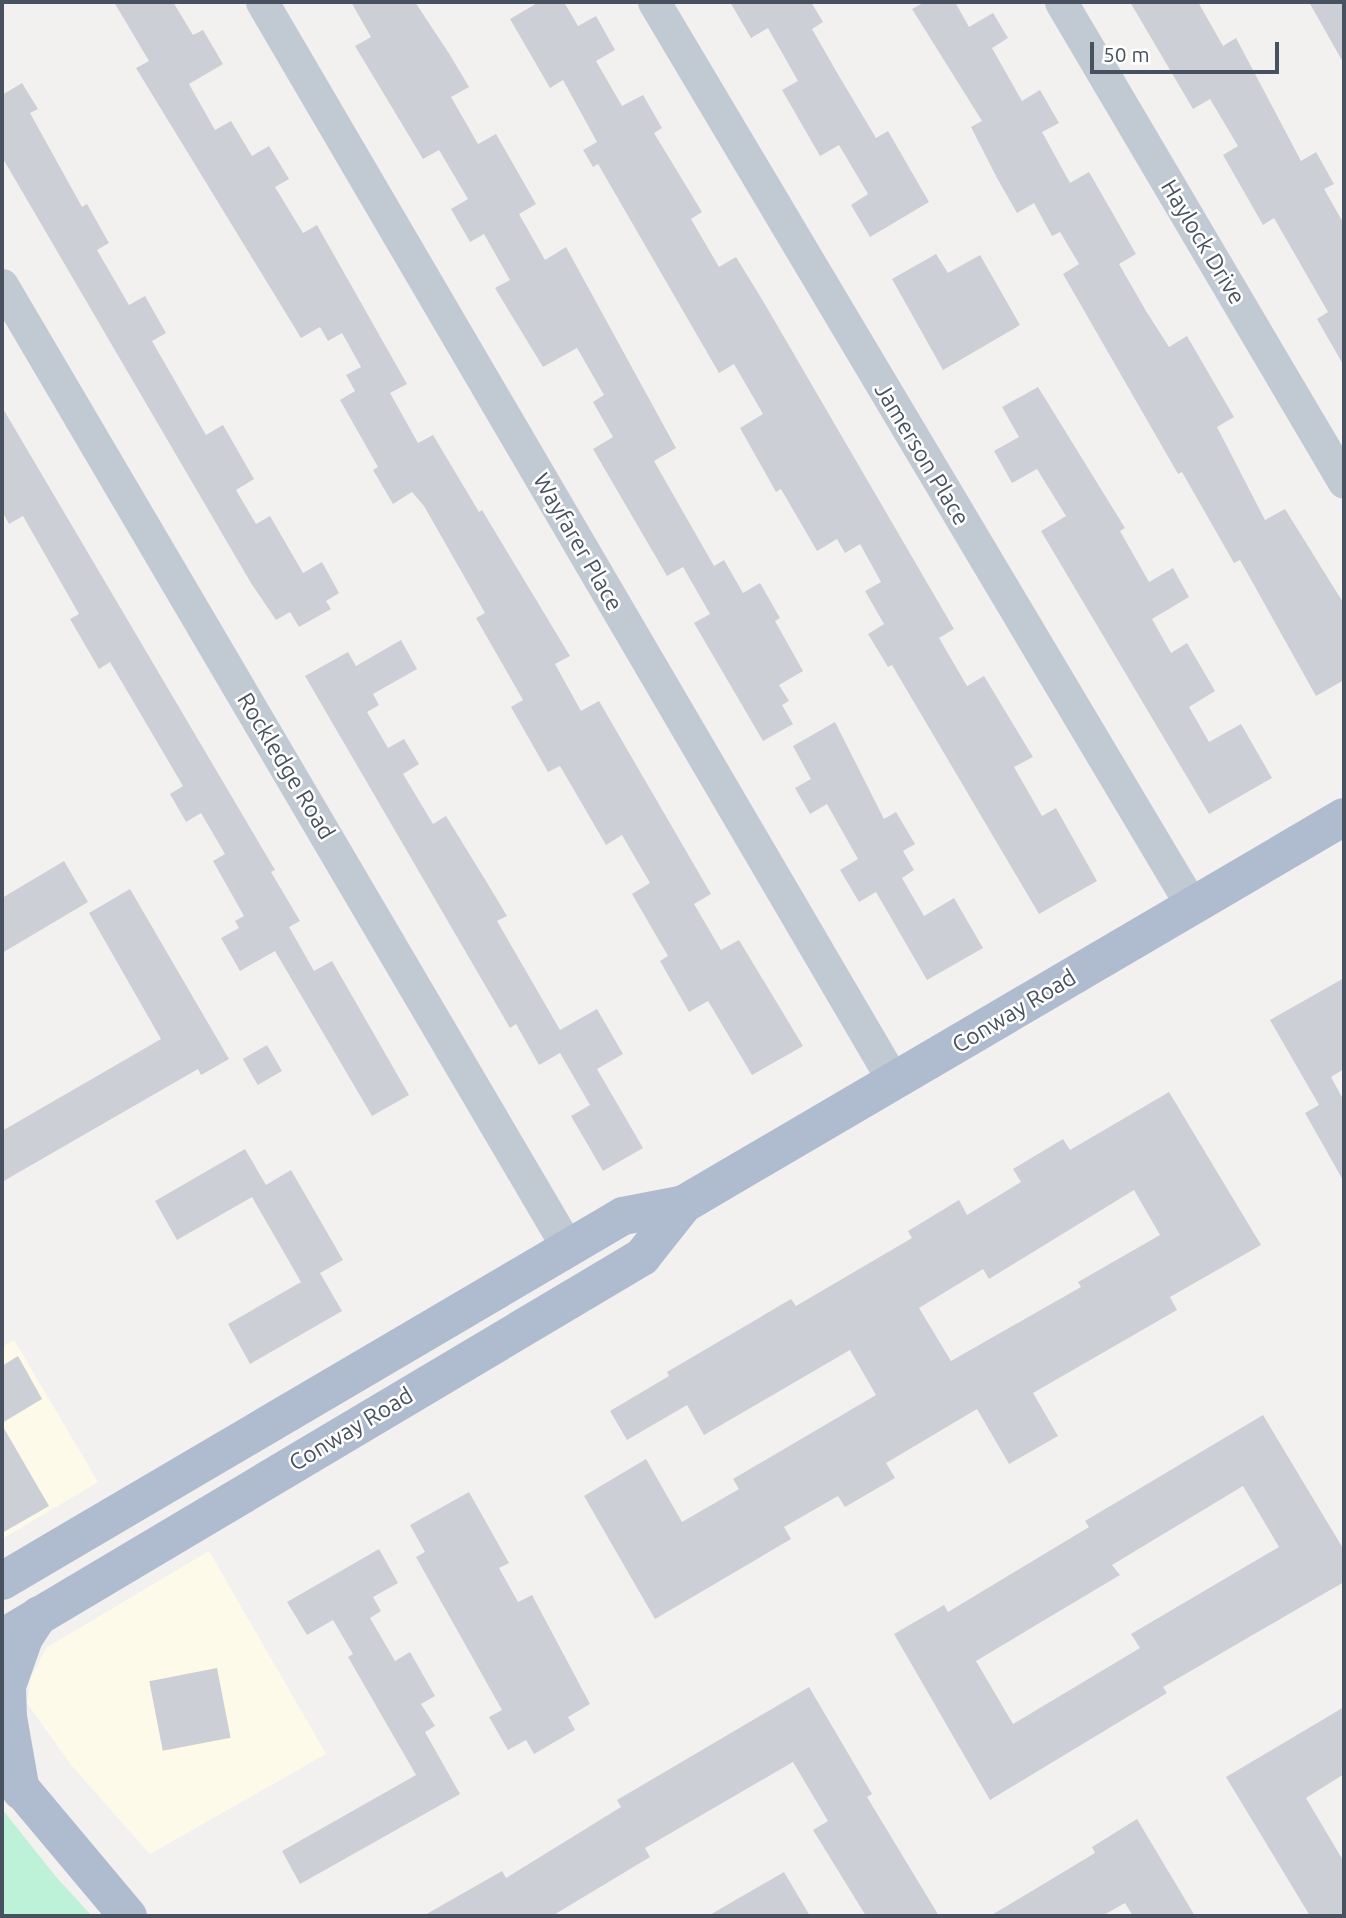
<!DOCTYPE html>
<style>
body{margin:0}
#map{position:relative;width:1346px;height:1918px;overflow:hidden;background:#f3f1f0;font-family:Ubuntu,sans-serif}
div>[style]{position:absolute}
.commercial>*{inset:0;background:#fdfaea}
.green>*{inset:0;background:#bef2d8}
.building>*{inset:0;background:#cccfd6;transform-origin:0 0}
.minor>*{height:33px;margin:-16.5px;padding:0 16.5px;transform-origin:16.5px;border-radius:16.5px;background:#c1c9d3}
.major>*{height:38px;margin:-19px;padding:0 19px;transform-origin:19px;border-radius:19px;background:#afbcd0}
span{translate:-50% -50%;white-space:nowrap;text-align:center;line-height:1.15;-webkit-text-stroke:5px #fff;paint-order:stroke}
.street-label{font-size:23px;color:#47515f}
.frame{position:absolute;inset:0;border:4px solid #47515f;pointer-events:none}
.scale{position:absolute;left:1090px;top:42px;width:189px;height:32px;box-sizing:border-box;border:4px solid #47515f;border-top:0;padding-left:9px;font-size:21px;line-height:24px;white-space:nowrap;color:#47515f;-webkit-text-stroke:5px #fff;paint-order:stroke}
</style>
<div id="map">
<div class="commercial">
<div style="clip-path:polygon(14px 1340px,98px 1482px,2px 1539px,2px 1347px)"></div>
<div style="clip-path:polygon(209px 1551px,326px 1754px,150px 1854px,72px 1766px,27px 1703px,31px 1677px,46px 1648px)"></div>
</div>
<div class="green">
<div style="clip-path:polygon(2px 1809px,57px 1878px,92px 1916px,2px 1916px)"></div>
</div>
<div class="building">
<div style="clip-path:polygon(114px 2px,173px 2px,193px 35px,203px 30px,223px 64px,189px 84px,215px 130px,231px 121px,252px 156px,269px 146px,289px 179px,275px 187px,303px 233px,317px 225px,407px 384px,390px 393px,418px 443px,433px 435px,479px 512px,482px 510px,570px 656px,555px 664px,581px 711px,599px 701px,711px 894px,694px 904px,721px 950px,739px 940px,803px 1046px,752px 1075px,708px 1001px,689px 1012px,660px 961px,668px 956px,632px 894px,650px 883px,622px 835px,606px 845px,560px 766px,548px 772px,511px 707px,523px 700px,476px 618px,485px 613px,424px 506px,412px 492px,393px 504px,373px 470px,378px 467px,340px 400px,355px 391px,346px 375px,361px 367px,342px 333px,328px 341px,320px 327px,301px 338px,136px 68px,149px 61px)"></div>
<div style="clip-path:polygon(351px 2px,415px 2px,450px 55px,469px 87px,451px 97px,478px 144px,496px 134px,536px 204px,519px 214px,545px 260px,566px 247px,676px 448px,654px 461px,714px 566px,724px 560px,743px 593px,760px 583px,780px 618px,775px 621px,803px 671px,779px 685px,789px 701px,782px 705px,793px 724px,763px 741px,694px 623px,710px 614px,683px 567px,667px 576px,593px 449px,613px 437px,593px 402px,604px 395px,577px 348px,543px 367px,495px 288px,510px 280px,484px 234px,470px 242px,451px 209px,468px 199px,439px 150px,423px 159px,355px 46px,371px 37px)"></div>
<div style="clip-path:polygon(539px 2px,564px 2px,578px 26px,596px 16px,615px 50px,596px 61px,622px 106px,643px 95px,662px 128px,654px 133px,702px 212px,691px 219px,719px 267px,736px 257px,763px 301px,954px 629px,939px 638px,967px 686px,984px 676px,1033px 757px,1014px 767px,1042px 816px,1056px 808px,1097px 881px,1039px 914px,892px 665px,888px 667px,868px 634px,884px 624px,865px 591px,881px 582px,860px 544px,845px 553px,837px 539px,817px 551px,781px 489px,776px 492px,740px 428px,763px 414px,734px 364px,719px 373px,598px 164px,593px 167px,583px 150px,597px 142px,563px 80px,550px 88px,510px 19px)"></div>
<div style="clip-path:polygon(730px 2px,811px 2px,823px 22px,812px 29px,839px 76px,876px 138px,888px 131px,929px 202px,870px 237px,851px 205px,868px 194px,839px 145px,820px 156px,782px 90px,798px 81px,768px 28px,751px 38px)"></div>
<div style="clip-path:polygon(925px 2px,955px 2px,969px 27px,993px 13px,1008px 38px,992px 48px,1022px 101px,1040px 90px,1059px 123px,1042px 132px,1070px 183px,1089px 172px,1136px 254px,1119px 264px,1146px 311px,1169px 347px,1187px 336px,1234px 417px,1217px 427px,1265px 520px,1285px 509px,1344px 604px,1344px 680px,1316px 696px,1240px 560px,1234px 563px,1182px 472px,1178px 474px,1063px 274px,1079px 264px,1060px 232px,1052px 236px,1034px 203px,1017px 213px,997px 178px,971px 127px,982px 121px,912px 9px)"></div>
<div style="clip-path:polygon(1130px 2px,1198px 2px,1223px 46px,1236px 38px,1301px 161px,1316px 152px,1334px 184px,1324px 189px,1344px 224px,1344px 366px,1317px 319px,1328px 312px,1274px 218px,1263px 225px,1223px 155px,1238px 146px,1210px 99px,1193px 109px)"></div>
<div style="clip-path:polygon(1309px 2px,1344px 2px,1344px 64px)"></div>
<div style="clip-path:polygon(22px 83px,38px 109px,30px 113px,82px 207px,87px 204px,109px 243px,97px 250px,129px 305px,145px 296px,166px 333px,152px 341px,206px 435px,223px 425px,254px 479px,236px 490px,256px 524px,270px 516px,303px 573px,322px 562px,339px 593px,326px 601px,331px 609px,299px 627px,290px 612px,276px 620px,251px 583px,2px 157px,2px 95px)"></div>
<div style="clip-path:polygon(936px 254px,948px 273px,980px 255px,1020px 325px,943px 370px,892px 279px)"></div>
<div style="clip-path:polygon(1038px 387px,1125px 528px,1120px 531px,1149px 582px,1173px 568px,1189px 597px,1152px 619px,1171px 653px,1187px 643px,1215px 691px,1189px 707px,1209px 742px,1241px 724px,1272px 778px,1209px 814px,1041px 531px,1066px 516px,1037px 469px,1012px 483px,994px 451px,1019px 437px,1002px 407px)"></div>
<div style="clip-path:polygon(2px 407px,275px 870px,271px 872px,300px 921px,289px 927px,314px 971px,332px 961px,409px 1095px,372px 1116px,275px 951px,240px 971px,221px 938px,239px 928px,235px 921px,244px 916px,213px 861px,225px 854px,201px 813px,186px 822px,170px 794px,183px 786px,110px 662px,99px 669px,70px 619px,79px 614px,23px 516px,9px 524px,2px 511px)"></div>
<div style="clip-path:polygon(401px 640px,417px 669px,373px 694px,379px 705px,367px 712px,388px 748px,404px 739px,419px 764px,403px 774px,433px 824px,446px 816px,489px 886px,507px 916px,497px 921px,560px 1030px,597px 1009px,623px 1054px,597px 1069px,643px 1148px,603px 1171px,571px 1116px,590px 1105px,560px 1053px,539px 1065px,516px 1024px,510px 1028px,305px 676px,348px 652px,356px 666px)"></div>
<div style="clip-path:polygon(835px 722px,884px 819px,896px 812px,915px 844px,903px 851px,914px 870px,902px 878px,924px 916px,954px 898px,983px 948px,927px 980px,876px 892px,859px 902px,840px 870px,858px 859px,827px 804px,810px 814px,795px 788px,811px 779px,793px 746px)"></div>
<div style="clip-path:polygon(64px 861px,88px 902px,2px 953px,2px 898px)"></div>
<div style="clip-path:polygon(130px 889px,229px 1059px,201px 1075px,198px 1069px,2px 1182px,2px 1131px,161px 1039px,89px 913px)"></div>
<div style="clip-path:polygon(1344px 978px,1344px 1069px,1331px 1077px,1344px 1101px,1344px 1182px,1305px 1113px,1319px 1105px,1270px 1020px)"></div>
<div style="left:267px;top:1045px;width:30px;height:28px;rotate:60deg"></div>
<div style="clip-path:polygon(evenodd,1169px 1092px,1261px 1245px,1170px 1297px,1177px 1310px,1033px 1393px,1058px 1436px,1009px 1464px,977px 1409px,886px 1463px,895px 1478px,845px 1507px,838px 1496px,784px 1527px,791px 1539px,655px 1619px,584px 1496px,646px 1459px,682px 1522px,739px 1489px,733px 1479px,876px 1395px,850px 1350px,704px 1435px,687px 1405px,627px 1440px,610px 1411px,669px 1376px,667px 1372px,791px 1299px,796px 1306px,912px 1238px,908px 1231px,959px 1200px,967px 1215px,1021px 1182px,1013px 1169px,1063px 1139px,1070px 1150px,1169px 1092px,1134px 1190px,1160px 1235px,1078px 1282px,1081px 1287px,951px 1361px,919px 1308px,983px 1269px,989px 1279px,1134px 1190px)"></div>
<div style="clip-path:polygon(245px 1149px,266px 1185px,291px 1170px,343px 1260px,320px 1273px,342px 1311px,250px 1364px,228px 1324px,301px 1282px,252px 1197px,177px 1240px,155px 1201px)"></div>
<div style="clip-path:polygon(18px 1356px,42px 1399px,2px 1423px,2px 1366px)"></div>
<div style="clip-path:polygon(evenodd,1263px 1415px,1344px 1550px,1344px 1582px,1163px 1687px,1167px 1693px,990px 1800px,894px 1634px,944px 1605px,948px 1612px,1089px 1527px,1085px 1521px,1263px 1415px,1243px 1486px,1279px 1547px,1131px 1634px,1140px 1648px,1013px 1724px,976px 1661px,1120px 1575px,1112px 1565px,1243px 1486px)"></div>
<div style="clip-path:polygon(2px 1425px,49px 1506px,2px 1533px)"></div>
<div style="clip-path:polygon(469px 1492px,509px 1563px,499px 1568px,518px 1602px,532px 1595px,590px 1704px,568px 1717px,575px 1730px,534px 1754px,526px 1740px,508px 1750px,489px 1717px,502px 1710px,416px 1557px,425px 1552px,410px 1525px)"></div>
<div style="clip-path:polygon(379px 1549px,398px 1583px,373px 1597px,381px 1611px,370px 1618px,395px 1661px,410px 1652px,435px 1696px,421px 1704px,435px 1726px,425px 1732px,460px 1794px,300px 1884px,282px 1851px,416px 1775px,348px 1657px,353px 1654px,333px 1620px,307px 1635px,287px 1602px)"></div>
<div style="left:217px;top:1668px;width:71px;height:69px;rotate:79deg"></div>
<div style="clip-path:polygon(809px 1687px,872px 1794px,867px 1797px,939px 1916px,866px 1916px,813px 1830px,828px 1821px,793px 1762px,645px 1848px,650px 1857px,552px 1916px,423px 1916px,502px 1871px,506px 1878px,621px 1807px,617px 1800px)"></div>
<div style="clip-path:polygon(1344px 1707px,1344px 1774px,1306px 1798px,1344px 1862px,1344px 1916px,1310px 1916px,1226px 1777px)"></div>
<div style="clip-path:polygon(1137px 1819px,1195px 1916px,1133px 1916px,1125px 1903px,1102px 1916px,990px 1916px,1095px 1853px,1092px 1847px)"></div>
<div style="clip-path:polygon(784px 1872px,810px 1916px,708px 1916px)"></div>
</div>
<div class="minor">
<div style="left:262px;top:2px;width:1251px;rotate:59.66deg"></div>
<div style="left:654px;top:2px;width:1052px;rotate:59.24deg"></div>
<div style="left:1061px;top:2px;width:557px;rotate:59.48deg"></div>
<div style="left:2px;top:285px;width:1117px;rotate:59.56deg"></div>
</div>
<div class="major">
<div style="left:2px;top:1581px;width:720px;rotate:-30.45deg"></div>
<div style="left:623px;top:1216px;width:62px;rotate:-11.1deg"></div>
<div style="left:684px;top:1204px;width:765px;rotate:-30.39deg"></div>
<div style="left:2px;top:1638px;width:745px;rotate:-30.77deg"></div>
<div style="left:642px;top:1257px;width:68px;rotate:-51.6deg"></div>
<div style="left:2px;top:1766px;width:196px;rotate:50deg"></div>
<div style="left:21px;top:1791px;width:75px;rotate:-100deg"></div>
<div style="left:8px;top:1717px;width:31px;rotate:-92deg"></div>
<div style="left:7px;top:1686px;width:51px;rotate:-70.5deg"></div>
<div style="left:24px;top:1638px;width:27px;rotate:-57deg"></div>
</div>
<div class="street-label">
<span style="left:1203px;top:242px;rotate:59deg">Haylock Drive</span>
<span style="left:922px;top:454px;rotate:59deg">Jamerson Place</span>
<span style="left:578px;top:542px;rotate:60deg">Wayfarer Place</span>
<span style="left:286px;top:766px;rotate:59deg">Rockledge Road</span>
<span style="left:1014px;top:1011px;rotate:-31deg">Conway Road</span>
<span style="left:351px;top:1429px;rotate:-31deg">Conway Road</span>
</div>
<div class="frame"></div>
<div class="scale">50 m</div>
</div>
